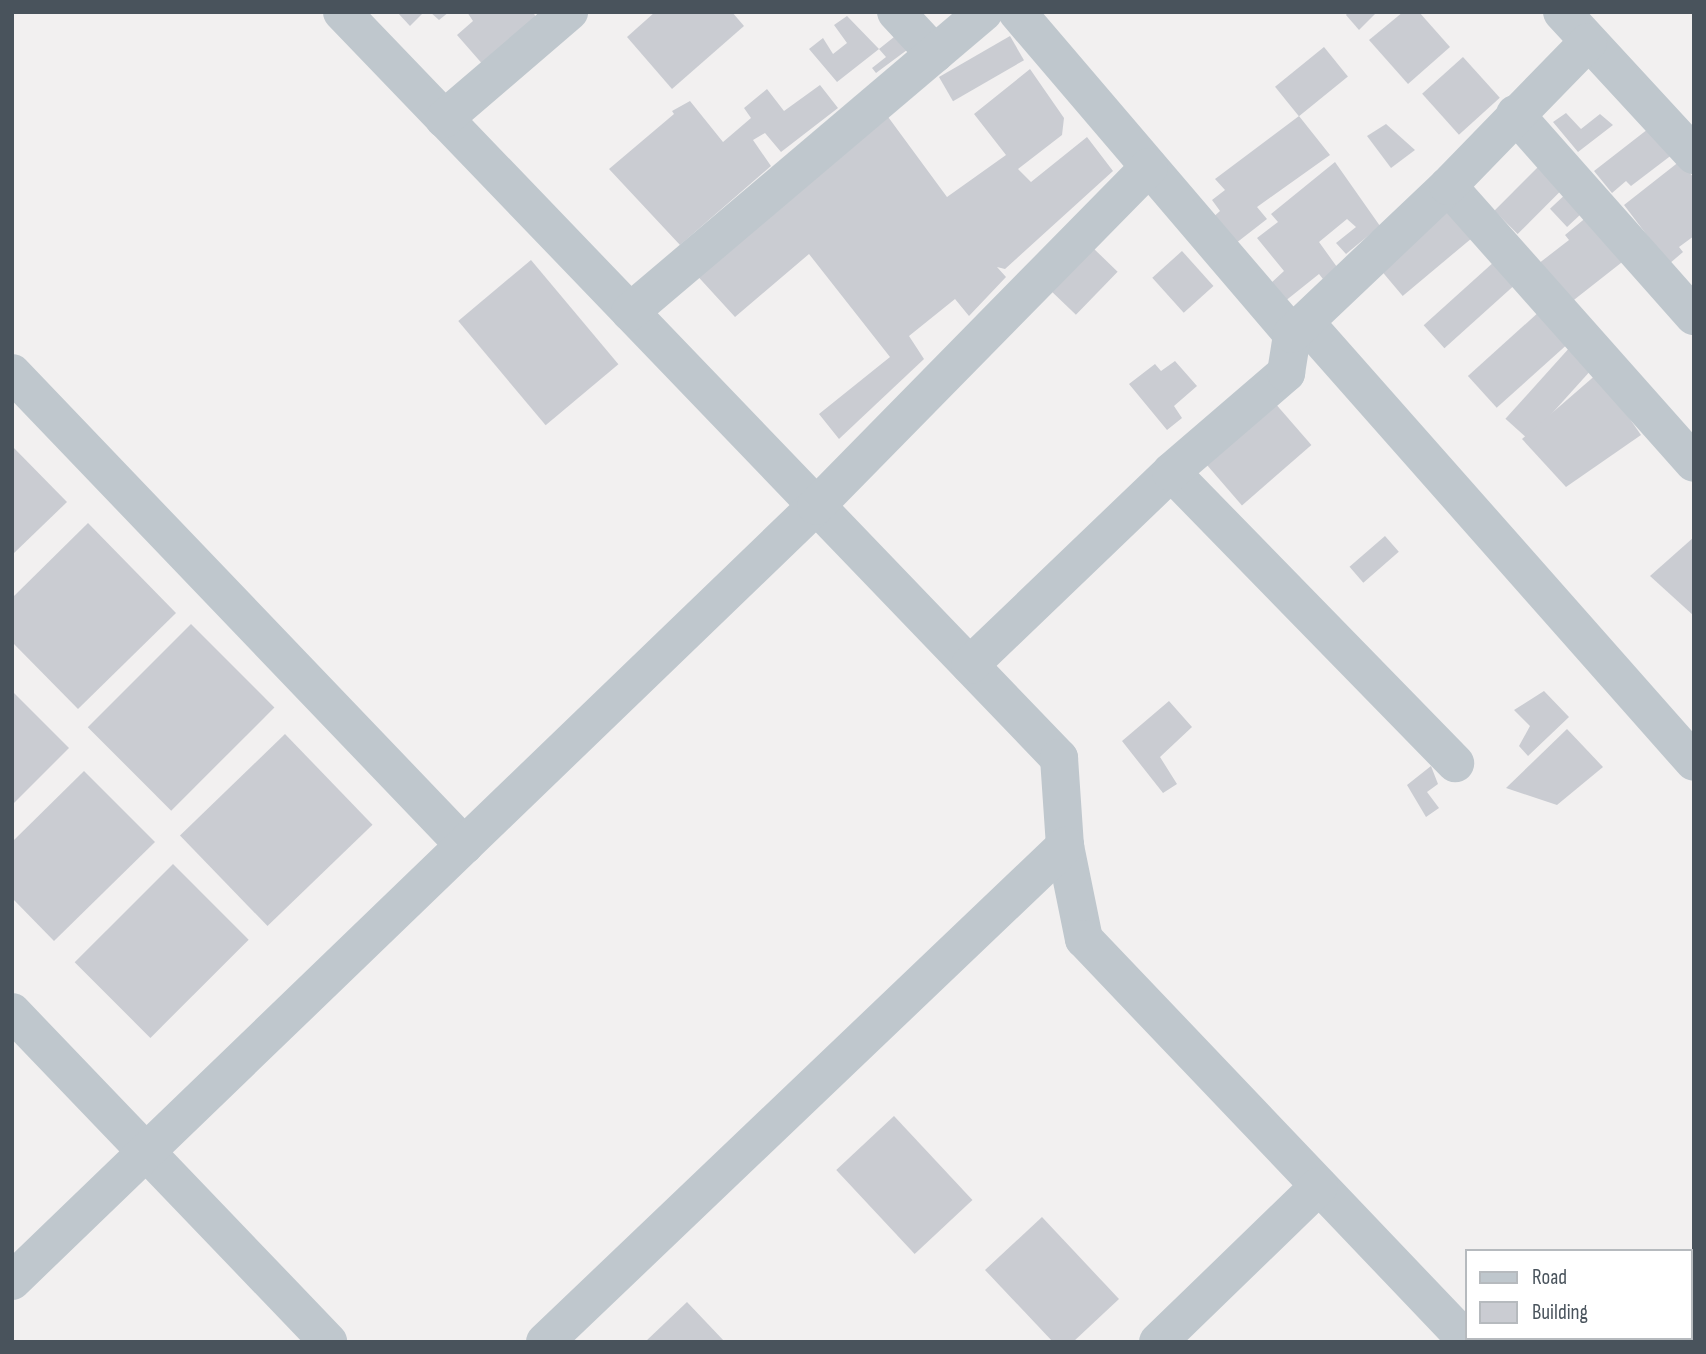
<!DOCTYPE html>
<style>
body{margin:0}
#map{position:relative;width:1706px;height:1354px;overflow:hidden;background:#f2f0f0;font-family:"Sofia Sans Condensed",sans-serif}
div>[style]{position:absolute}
.building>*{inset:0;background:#caccd2;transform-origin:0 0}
.minor>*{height:38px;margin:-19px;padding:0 19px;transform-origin:19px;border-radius:19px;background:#bfc7cd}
span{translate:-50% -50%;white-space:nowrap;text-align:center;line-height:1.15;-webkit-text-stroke:5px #fff;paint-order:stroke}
.frame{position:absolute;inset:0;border:14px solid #49535c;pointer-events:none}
.legend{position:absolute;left:1465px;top:1249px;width:228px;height:91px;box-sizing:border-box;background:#fff;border:2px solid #b6babe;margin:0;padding:9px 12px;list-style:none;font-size:21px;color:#49535c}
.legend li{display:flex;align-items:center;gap:14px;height:35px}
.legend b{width:35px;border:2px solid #b6babe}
</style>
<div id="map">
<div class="building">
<div style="clip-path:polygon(397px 12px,424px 12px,410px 26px)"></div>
<div style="clip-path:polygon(430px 12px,449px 12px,439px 20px)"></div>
<div style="clip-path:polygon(467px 12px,533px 12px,537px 19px,485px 67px,457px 35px,473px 21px)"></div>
<div style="clip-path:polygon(655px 12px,732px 12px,744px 26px,672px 89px,627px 37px)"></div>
<div style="clip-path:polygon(1348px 12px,1377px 12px,1359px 30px,1346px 15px)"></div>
<div style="clip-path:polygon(1403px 12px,1419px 12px,1450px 47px,1408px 84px,1369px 40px)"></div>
<div style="clip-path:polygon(847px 16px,879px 49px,837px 82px,809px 49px,823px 38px,833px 54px,847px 43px,834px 25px)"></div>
<div style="left:1010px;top:36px;width:28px;height:82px;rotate:60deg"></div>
<div style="clip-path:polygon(894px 37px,907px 50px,876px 73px,872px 68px,886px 57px,879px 49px)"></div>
<div style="left:1324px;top:47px;width:38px;height:63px;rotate:51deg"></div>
<div style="left:1463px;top:57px;width:55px;height:55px;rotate:48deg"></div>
<div style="clip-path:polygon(1030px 69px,1064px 118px,1062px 135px,1018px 169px,1031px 182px,1087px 137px,1113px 171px,1005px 269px,997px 267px,1006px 277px,969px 316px,955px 299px,909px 336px,924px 359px,839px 439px,819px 414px,890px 357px,809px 254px,735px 317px,692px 270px,883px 110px,947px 197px,1006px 155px,974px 114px)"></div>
<div style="clip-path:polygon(820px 85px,838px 108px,781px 152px,765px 133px,753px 140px,771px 166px,680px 245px,609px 169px,674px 114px,672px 111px,690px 101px,723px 142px,751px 118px,744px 108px,767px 89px,784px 111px)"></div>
<div style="clip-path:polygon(1566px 113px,1581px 129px,1600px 114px,1613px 125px,1578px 152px,1553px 122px)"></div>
<div style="clip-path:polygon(1299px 116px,1330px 155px,1257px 207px,1267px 219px,1231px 247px,1210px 220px,1220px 211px,1212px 200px,1225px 190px,1215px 179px)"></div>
<div style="clip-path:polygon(1386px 124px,1415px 150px,1391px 168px,1367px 136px)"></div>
<div style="clip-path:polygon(1648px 129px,1673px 154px,1631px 186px,1626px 181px,1612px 193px,1594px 171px)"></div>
<div style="clip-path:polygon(1680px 161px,1694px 178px,1694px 236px,1679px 247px,1683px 252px,1669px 264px,1624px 205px)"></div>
<div style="clip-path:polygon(1335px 162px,1380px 226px,1346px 254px,1336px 243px,1356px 227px,1347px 219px,1319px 242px,1337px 267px,1323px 279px,1319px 274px,1284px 302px,1270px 284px,1284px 271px,1257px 238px,1278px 222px,1271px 214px)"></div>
<div style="left:1541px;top:164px;width:33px;height:66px;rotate:45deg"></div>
<div style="left:1569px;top:191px;width:25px;height:26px;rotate:47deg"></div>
<div style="left:1449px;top:205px;width:40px;height:94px;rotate:50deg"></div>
<div style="clip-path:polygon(1588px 216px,1626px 259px,1570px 303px,1538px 264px,1569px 240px,1565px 235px)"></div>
<div style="left:1091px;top:246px;width:37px;height:60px;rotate:44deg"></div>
<div style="left:1182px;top:251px;width:47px;height:40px;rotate:48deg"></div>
<div style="left:531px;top:260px;width:136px;height:95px;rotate:50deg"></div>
<div style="left:1495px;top:261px;width:31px;height:96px;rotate:48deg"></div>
<div style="left:1540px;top:311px;width:43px;height:97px;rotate:48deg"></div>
<div style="left:1571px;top:346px;width:31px;height:98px;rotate:42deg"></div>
<div style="clip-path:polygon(1175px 361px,1197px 386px,1174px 406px,1182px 418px,1167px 430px,1129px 384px,1155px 364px,1161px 371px)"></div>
<div style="clip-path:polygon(1598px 373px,1641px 435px,1566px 487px,1522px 439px)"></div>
<div style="left:1274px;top:402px;width:57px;height:92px;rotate:49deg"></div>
<div style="clip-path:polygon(12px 446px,67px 502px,12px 555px)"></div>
<div style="clip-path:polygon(88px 523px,176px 613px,78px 709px,12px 642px,12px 598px)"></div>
<div style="left:1385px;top:536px;width:21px;height:47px;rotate:49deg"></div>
<div style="clip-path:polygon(1694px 537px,1694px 616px,1650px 576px)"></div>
<div style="left:191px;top:624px;width:118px;height:146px;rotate:45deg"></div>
<div style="clip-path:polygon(12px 691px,69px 748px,12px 805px)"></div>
<div style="clip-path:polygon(1544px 691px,1569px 717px,1528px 756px,1519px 746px,1530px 726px,1514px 710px)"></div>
<div style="clip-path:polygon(1169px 701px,1192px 727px,1160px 757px,1177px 784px,1163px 793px,1122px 741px)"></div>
<div style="clip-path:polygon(1567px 729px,1603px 767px,1557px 805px,1506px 788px)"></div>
<div style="left:285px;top:734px;width:126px;height:146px;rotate:46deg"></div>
<div style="clip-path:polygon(1431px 766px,1438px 784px,1427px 792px,1439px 808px,1426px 817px,1407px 785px)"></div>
<div style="clip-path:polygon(84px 771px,155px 842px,54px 941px,12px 898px,12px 842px)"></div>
<div style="left:173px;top:864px;width:107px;height:139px;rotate:45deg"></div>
<div style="left:894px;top:1116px;width:115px;height:79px;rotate:47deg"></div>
<div style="clip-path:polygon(1042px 1217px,1119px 1299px,1073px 1342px,1053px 1342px,985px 1270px)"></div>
<div style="clip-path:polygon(687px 1302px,725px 1342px,645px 1342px)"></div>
</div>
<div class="minor">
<div style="left:342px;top:12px;width:1035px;rotate:46.14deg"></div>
<div style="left:1059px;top:758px;width:88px;rotate:86.1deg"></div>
<div style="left:1065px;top:846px;width:95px;rotate:78.5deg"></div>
<div style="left:1084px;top:939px;width:557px;rotate:46.38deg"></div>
<div style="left:896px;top:12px;width:57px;rotate:47.1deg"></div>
<div style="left:1017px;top:12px;width:423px;rotate:49.5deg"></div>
<div style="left:1562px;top:12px;width:195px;rotate:47.3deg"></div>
<div style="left:1515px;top:114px;width:270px;rotate:48.5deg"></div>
<div style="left:444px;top:119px;width:165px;rotate:-40.6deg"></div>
<div style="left:1448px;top:186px;width:370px;rotate:48.4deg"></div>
<div style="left:630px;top:312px;width:464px;rotate:-40.3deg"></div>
<div style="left:1305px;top:322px;width:587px;rotate:48.52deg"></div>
<div style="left:12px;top:373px;width:654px;rotate:46.24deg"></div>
<div style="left:1171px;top:472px;width:407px;rotate:45.7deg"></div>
<div style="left:970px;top:665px;width:279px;rotate:-43.8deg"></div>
<div style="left:1171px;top:472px;width:152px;rotate:-40.7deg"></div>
<div style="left:1286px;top:373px;width:39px;rotate:-81deg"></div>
<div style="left:1292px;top:334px;width:215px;rotate:-43.5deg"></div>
<div style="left:1448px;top:186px;width:201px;rotate:-45.8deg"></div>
<div style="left:12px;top:1012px;width:457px;rotate:46.2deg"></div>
<div style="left:12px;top:1281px;width:1117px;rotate:-43.95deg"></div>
<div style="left:816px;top:506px;width:475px;rotate:-45.5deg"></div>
<div style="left:545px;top:1342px;width:719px;rotate:-43.65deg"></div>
<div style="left:1158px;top:1342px;width:224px;rotate:-44.1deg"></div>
</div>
<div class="frame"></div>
<ul class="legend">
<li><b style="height:9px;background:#bfc7cd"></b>Road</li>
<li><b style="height:19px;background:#caccd2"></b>Building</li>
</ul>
</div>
